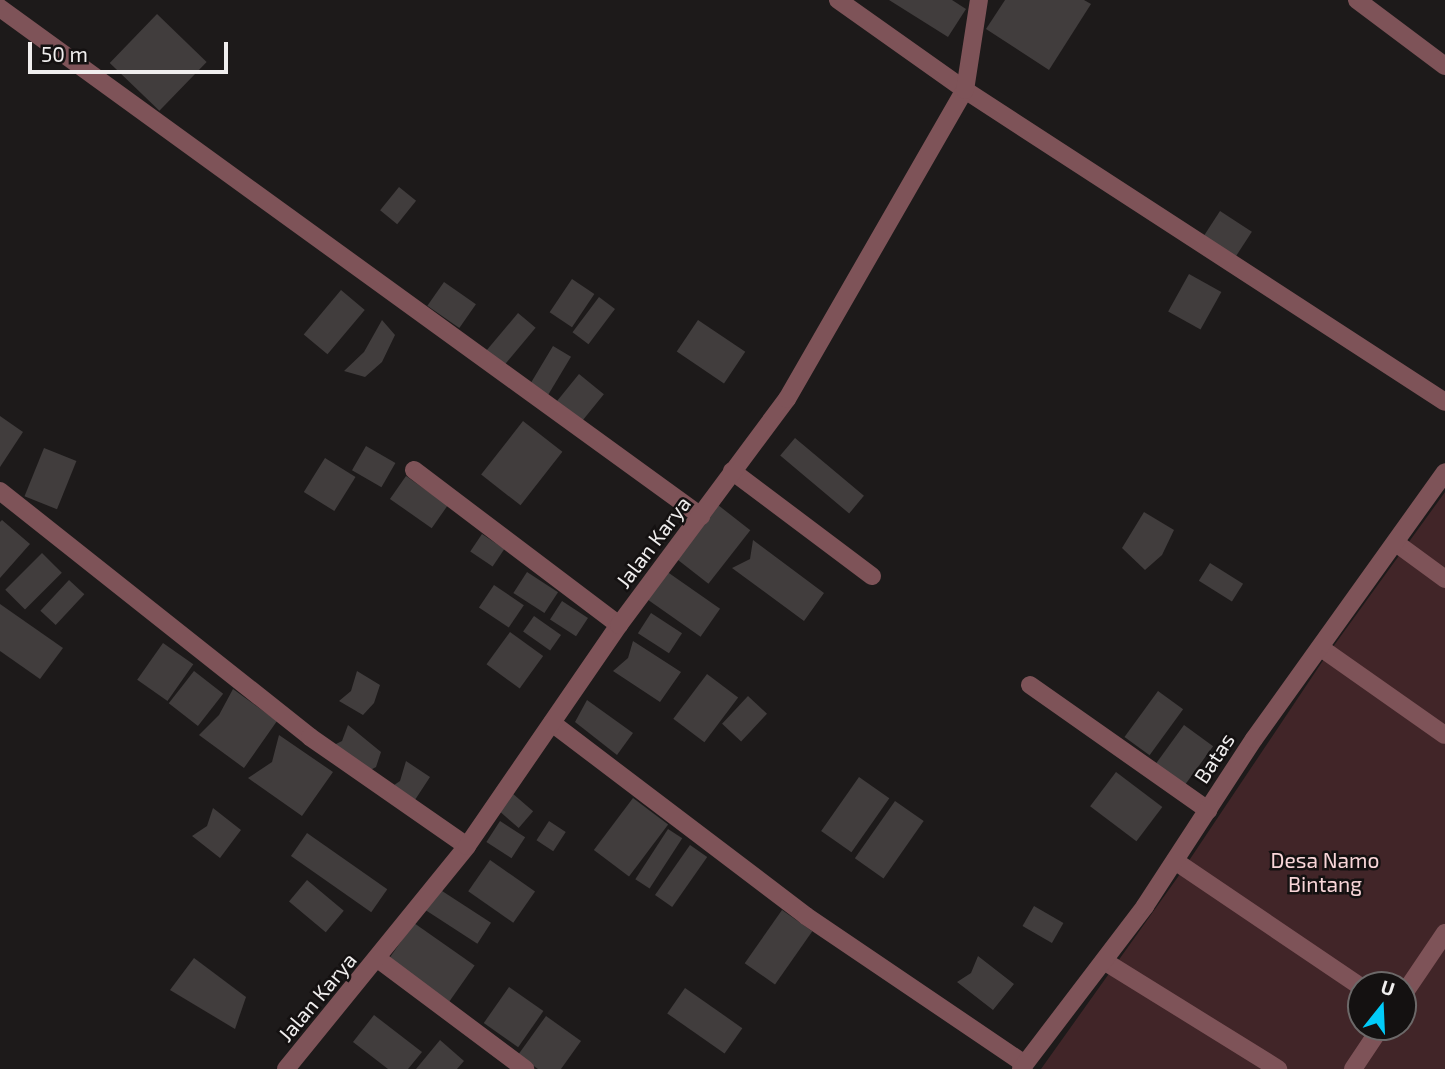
<!DOCTYPE html>
<style>
body{margin:0}
#map{position:relative;width:1445px;height:1069px;overflow:hidden;background:#1d1a1a;font-family:"Exo 2",sans-serif}
div>[style]{position:absolute}
.green>*{inset:0;background:#412528}
.building>*{inset:0;background:#413d3d;transform-origin:0 0}
.minor>*{height:18px;margin:-9px;padding:0 9px;transform-origin:9px;border-radius:9px;background:#7e5358}
span{translate:-50% -50%;white-space:nowrap;text-align:center;line-height:1.15;-webkit-text-stroke:5px #141111;paint-order:stroke}
.street-label{font-size:21px;color:#f0eeee}
.park-label{font-size:21px;color:#f8d5d8}
.north{position:absolute;left:1347px;top:971px;width:70px;height:70px;box-sizing:border-box;background:#141111;border:2px solid #6c6969;border-radius:50%;rotate:18deg;font-size:19px;font-weight:700;line-height:28px;text-align:center;color:#f0eeee}
.north::after{content:'';display:block;margin:auto;width:24px;height:32px;background:#02cbf9;clip-path:polygon(50% 0,100% 100%,50% 72%,0 100%)}
.scale{position:absolute;left:28px;top:42px;width:200px;height:32px;box-sizing:border-box;border:4px solid #f0eeee;border-top:0;padding-left:9px;font-size:21px;line-height:24px;white-space:nowrap;color:#f0eeee;-webkit-text-stroke:5px #141111;paint-order:stroke}
</style>
<div id="map">
<div class="green">
<div style="clip-path:polygon(evenodd,1445px 492px,1445px 1069px,1041px 1069px,1180px 874px,1322px 662px,1445px 492px,1361px 985px,1403px 985px,1403px 1027px,1361px 1027px,1361px 985px)"></div>
</div>
<div class="building">
<div style="clip-path:polygon(889px 0,952px 0,966px 9px,948px 37px)"></div>
<div style="clip-path:polygon(1005px 0,1084px 0,1091px 4px,1049px 70px,986px 29px)"></div>
<div style="left:157px;top:14px;width:69px;height:68px;rotate:44deg"></div>
<div style="left:399px;top:187px;width:22px;height:30px;rotate:39deg"></div>
<div style="left:1220px;top:211px;width:38px;height:33px;rotate:33deg"></div>
<div style="left:1189px;top:274px;width:37px;height:43px;rotate:29deg"></div>
<div style="left:572px;top:279px;width:27px;height:40px;rotate:34deg"></div>
<div style="left:444px;top:282px;width:39px;height:29px;rotate:35deg"></div>
<div style="left:341px;top:290px;width:31px;height:58px;rotate:40deg"></div>
<div style="left:599px;top:297px;width:20px;height:44px;rotate:37deg"></div>
<div style="left:518px;top:313px;width:23px;height:53px;rotate:40deg"></div>
<div style="clip-path:polygon(382px 320px,395px 335px,382px 362px,365px 377px,344px 371px,364px 352px)"></div>
<div style="left:698px;top:320px;width:57px;height:38px;rotate:34deg"></div>
<div style="left:553px;top:346px;width:21px;height:48px;rotate:31deg"></div>
<div style="left:579px;top:374px;width:32px;height:40px;rotate:39deg"></div>
<div style="clip-path:polygon(0 416px,23px 432px,0 467px)"></div>
<div style="left:523px;top:421px;width:50px;height:68px;rotate:38deg"></div>
<div style="left:795px;top:438px;width:90px;height:23px;rotate:40deg"></div>
<div style="left:366px;top:446px;width:34px;height:28px;rotate:30deg"></div>
<div style="left:44px;top:448px;width:35px;height:52px;rotate:22deg"></div>
<div style="left:325px;top:458px;width:36px;height:40px;rotate:32deg"></div>
<div style="left:406px;top:476px;width:51px;height:28px;rotate:35deg"></div>
<div style="left:718px;top:505px;width:41px;height:68px;rotate:38deg"></div>
<div style="clip-path:polygon(1144px 512px,1174px 530px,1162px 555px,1145px 570px,1122px 548px)"></div>
<div style="clip-path:polygon(2px 520px,30px 544px,0 578px,0 522px)"></div>
<div style="left:482px;top:534px;width:27px;height:21px;rotate:34deg"></div>
<div style="clip-path:polygon(753px 540px,824px 593px,804px 621px,732px 568px,750px 559px)"></div>
<div style="left:42px;top:553px;width:28px;height:52px;rotate:45deg"></div>
<div style="left:1210px;top:563px;width:39px;height:21px;rotate:32deg"></div>
<div style="left:666px;top:571px;width:66px;height:34px;rotate:35deg"></div>
<div style="left:527px;top:572px;width:37px;height:25px;rotate:33deg"></div>
<div style="left:69px;top:580px;width:21px;height:42px;rotate:43deg"></div>
<div style="left:494px;top:585px;width:36px;height:27px;rotate:34deg"></div>
<div style="left:562px;top:601px;width:31px;height:22px;rotate:33deg"></div>
<div style="clip-path:polygon(0 604px,63px 648px,40px 679px,0 651px)"></div>
<div style="left:651px;top:613px;width:37px;height:24px;rotate:33deg"></div>
<div style="left:534px;top:616px;width:33px;height:19px;rotate:35deg"></div>
<div style="left:510px;top:632px;width:41px;height:40px;rotate:36deg"></div>
<div style="clip-path:polygon(633px 641px,681px 672px,660px 702px,613px 671px,628px 658px)"></div>
<div style="left:163px;top:643px;width:37px;height:45px;rotate:35deg"></div>
<div style="left:194px;top:671px;width:37px;height:41px;rotate:38deg"></div>
<div style="clip-path:polygon(357px 671px,380px 685px,374px 703px,363px 715px,339px 701px,351px 691px)"></div>
<div style="left:707px;top:674px;width:39px;height:56px;rotate:37deg"></div>
<div style="clip-path:polygon(233px 689px,277px 721px,244px 768px,199px 735px,219px 715px)"></div>
<div style="left:1158px;top:691px;width:31px;height:57px;rotate:36deg"></div>
<div style="left:748px;top:696px;width:26px;height:38px;rotate:43deg"></div>
<div style="clip-path:polygon(587px 700px,633px 733px,617px 755px,575px 722px)"></div>
<div style="clip-path:polygon(348px 725px,381px 752px,376px 767px,363px 774px,330px 747px,342px 741px)"></div>
<div style="left:1184px;top:725px;width:36px;height:50px;rotate:36deg"></div>
<div style="clip-path:polygon(279px 735px,333px 772px,302px 816px,248px 778px,272px 762px)"></div>
<div style="clip-path:polygon(406px 761px,430px 777px,411px 806px,387px 790px,400px 781px)"></div>
<div style="left:1116px;top:772px;width:58px;height:43px;rotate:37deg"></div>
<div style="left:859px;top:777px;width:37px;height:66px;rotate:35deg"></div>
<div style="left:512px;top:793px;width:28px;height:22px;rotate:41deg"></div>
<div style="left:633px;top:798px;width:44px;height:65px;rotate:37deg"></div>
<div style="left:895px;top:801px;width:35px;height:70px;rotate:35deg"></div>
<div style="clip-path:polygon(213px 808px,241px 830px,220px 858px,192px 836px,207px 826px)"></div>
<div style="left:500px;top:821px;width:30px;height:25px;rotate:33deg"></div>
<div style="left:549px;top:821px;width:20px;height:23px;rotate:33deg"></div>
<div style="left:668px;top:829px;width:17px;height:60px;rotate:33deg"></div>
<div style="left:307px;top:833px;width:98px;height:28px;rotate:35deg"></div>
<div style="left:690px;top:845px;width:21px;height:61px;rotate:35deg"></div>
<div style="left:490px;top:860px;width:55px;height:38px;rotate:35deg"></div>
<div style="left:307px;top:880px;width:48px;height:28px;rotate:40deg"></div>
<div style="left:439px;top:889px;width:62px;height:25px;rotate:33deg"></div>
<div style="left:1034px;top:906px;width:34px;height:23px;rotate:30deg"></div>
<div style="left:782px;top:910px;width:37px;height:65px;rotate:35deg"></div>
<div style="left:414px;top:923px;width:74px;height:44px;rotate:35deg"></div>
<div style="clip-path:polygon(978px 956px,1014px 984px,993px 1010px,957px 982px,971px 973px)"></div>
<div style="clip-path:polygon(194px 958px,246px 997px,235px 1029px,170px 990px)"></div>
<div style="left:509px;top:987px;width:42px;height:44px;rotate:35deg"></div>
<div style="left:685px;top:988px;width:70px;height:31px;rotate:35deg"></div>
<div style="clip-path:polygon(374px 1015px,422px 1052px,408px 1069px,388px 1069px,353px 1042px)"></div>
<div style="clip-path:polygon(546px 1016px,581px 1041px,561px 1069px,538px 1069px,518px 1055px)"></div>
<div style="clip-path:polygon(440px 1040px,464px 1061px,457px 1069px,416px 1069px)"></div>
</div>
<div class="minor">
<div style="left:838px;top:0;width:156px;rotate:35.3deg"></div>
<div style="left:965px;top:90px;width:572px;rotate:33.02deg"></div>
<div style="left:1357px;top:0;width:110px;rotate:36.9deg"></div>
<div style="left:0;top:8px;width:866px;rotate:35.93deg"></div>
<div style="left:414px;top:470px;width:257px;rotate:37.1deg"></div>
<div style="left:732px;top:471px;width:175px;rotate:36.9deg"></div>
<div style="left:0;top:491px;width:396px;rotate:38.4deg"></div>
<div style="left:310px;top:737px;width:191px;rotate:34.8deg"></div>
<div style="left:1396px;top:543px;width:61px;rotate:36.3deg"></div>
<div style="left:1321px;top:648px;width:151px;rotate:35.1deg"></div>
<div style="left:1030px;top:685px;width:218px;rotate:35.1deg"></div>
<div style="left:552px;top:723px;width:319px;rotate:37.2deg"></div>
<div style="left:806px;top:916px;width:264px;rotate:34.1deg"></div>
<div style="left:1175px;top:861px;width:225px;rotate:34.1deg"></div>
<div style="left:378px;top:959px;width:184px;rotate:36.8deg"></div>
<div style="left:1104px;top:961px;width:205px;rotate:31.8deg"></div>
<div style="left:1403px;top:995px;width:75px;rotate:-55.9deg"></div>
<div style="left:286px;top:1069px;width:287px;rotate:-50.9deg"></div>
<div style="left:467px;top:846px;width:268px;rotate:-55.5deg"></div>
<div style="left:619px;top:625px;width:282px;rotate:-53.4deg"></div>
<div style="left:787px;top:399px;width:357px;rotate:-60.1deg"></div>
<div style="left:965px;top:90px;width:91px;rotate:-81.2deg"></div>
<div style="left:1021px;top:1069px;width:205px;rotate:-52.7deg"></div>
<div style="left:1145px;top:906px;width:199px;rotate:-56.9deg"></div>
<div style="left:1254px;top:739px;width:328px;rotate:-54.4deg"></div>
<div style="left:1353px;top:1069px;width:50px;rotate:-56.3deg"></div>
</div>
<div class="street-label">
<span style="left:653px;top:542px;rotate:-53deg">Jalan Karya</span>
<span style="left:1214px;top:758px;rotate:-57deg">Batas</span>
<span style="left:317px;top:997px;rotate:-50deg">Jalan Karya</span>
</div>
<div class="park-label">
<span style="left:1325px;top:872px">Desa Namo<br>Bintang</span>
</div>
<div class="north">U</div>
<div class="scale">50 m</div>
</div>
